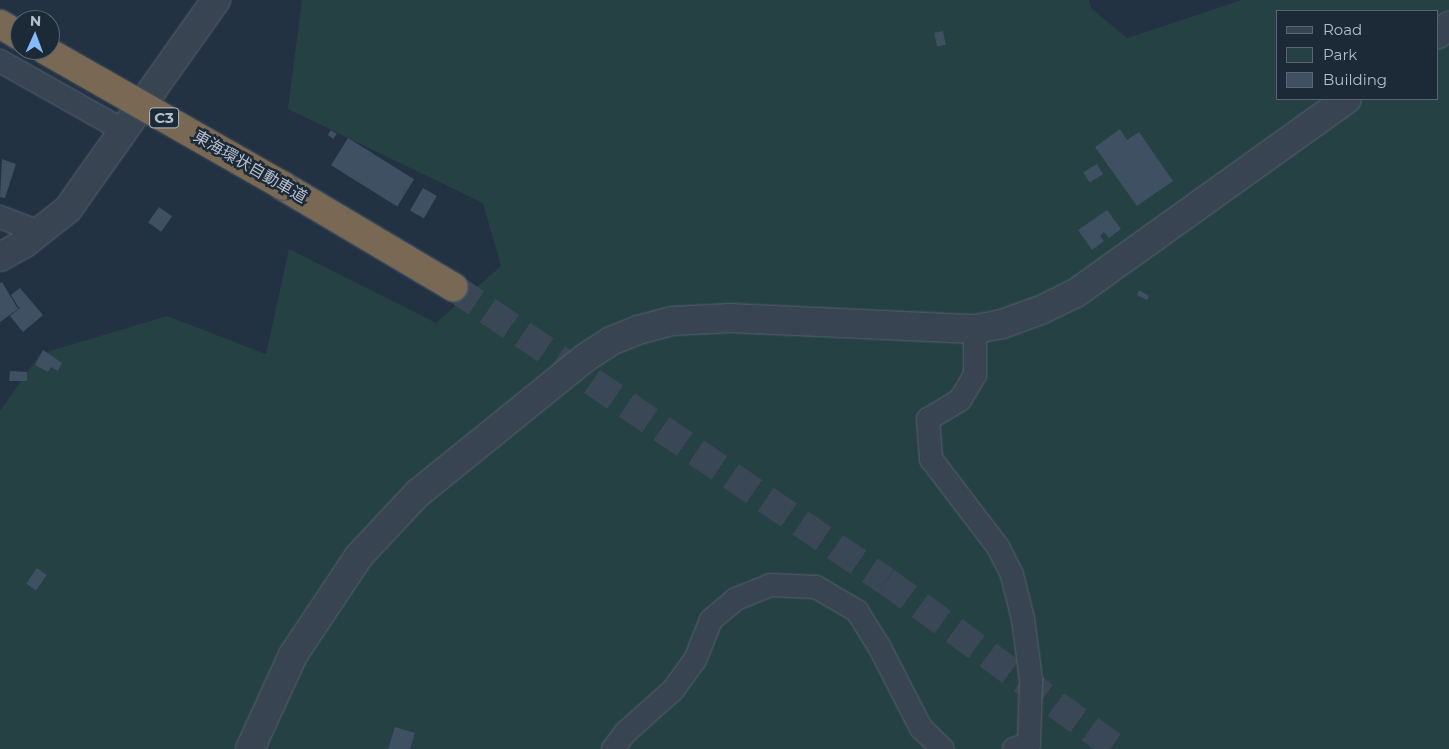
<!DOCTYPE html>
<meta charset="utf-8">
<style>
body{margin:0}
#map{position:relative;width:1449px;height:749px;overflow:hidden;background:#233242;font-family:Montserrat,"Noto Sans JP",sans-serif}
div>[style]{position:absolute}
.green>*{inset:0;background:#254143}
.building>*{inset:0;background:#3f5062;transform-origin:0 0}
.motorway-tunnel>*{height:28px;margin-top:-14px;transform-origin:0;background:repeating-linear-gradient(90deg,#394757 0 28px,transparent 0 42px)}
.roads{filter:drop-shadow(0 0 1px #55616f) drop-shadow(0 0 1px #55616f)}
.minor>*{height:22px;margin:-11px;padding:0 11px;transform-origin:11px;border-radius:11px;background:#384452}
.tertiary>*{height:28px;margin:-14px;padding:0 14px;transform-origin:14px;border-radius:14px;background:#384452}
.motorway>*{height:28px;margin:-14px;padding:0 14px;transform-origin:14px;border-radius:14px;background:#796954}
.bridges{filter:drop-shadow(0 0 1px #424e5c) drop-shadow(0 0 1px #424e5c)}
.motorway-bridge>*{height:28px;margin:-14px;padding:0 14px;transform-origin:14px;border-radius:14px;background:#796954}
span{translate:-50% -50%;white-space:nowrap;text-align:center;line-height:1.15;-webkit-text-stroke:5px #1c2937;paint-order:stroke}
.shield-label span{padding:1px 4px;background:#1c2937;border:1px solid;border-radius:4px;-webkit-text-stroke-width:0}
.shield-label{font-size:15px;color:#b4becc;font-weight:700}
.street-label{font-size:16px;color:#b4becc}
.legend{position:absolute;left:1276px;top:10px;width:162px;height:90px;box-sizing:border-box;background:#1c2937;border:1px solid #596573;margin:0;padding:6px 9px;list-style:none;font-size:15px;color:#b4becc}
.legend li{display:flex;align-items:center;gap:10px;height:25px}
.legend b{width:25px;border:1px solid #596573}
.north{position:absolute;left:10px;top:10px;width:50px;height:50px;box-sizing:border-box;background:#1c2937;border:1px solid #596573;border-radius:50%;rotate:2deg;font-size:14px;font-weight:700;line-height:20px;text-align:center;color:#b4becc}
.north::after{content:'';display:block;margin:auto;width:18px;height:22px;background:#86baff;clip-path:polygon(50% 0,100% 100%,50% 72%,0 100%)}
</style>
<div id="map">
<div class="green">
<div style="clip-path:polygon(evenodd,302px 0,1089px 0,1091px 8px,1127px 38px,1242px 0,1449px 0,1449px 749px,0 749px,0 411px,40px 354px,167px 316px,266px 354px,289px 249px,436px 323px,501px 266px,483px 203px,288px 109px,302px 0,1278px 11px,1438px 11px,1438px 99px,1278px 99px,1278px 11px)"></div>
</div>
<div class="building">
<div style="left:943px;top:31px;width:14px;height:9px;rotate:78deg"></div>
<div style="clip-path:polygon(1120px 129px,1127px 140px,1139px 132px,1173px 181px,1137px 206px,1095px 147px)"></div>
<div style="left:331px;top:130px;width:7px;height:6px;rotate:34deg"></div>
<div style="left:348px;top:138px;width:78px;height:32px;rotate:32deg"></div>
<div style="clip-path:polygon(2px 159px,16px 164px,5px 198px,0 197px)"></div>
<div style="left:1097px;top:164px;width:12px;height:16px;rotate:59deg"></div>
<div style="left:423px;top:188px;width:16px;height:26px;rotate:30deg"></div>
<div style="left:159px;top:207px;width:16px;height:19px;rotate:35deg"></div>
<div style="clip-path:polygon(1107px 210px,1121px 229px,1109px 238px,1104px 232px,1100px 236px,1104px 241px,1092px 250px,1078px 230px)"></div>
<div style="clip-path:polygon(2px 282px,18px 309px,0 322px,0 283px)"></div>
<div style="clip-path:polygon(20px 288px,43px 315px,23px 332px,10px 316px,22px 306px,19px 308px,11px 295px)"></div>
<div style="clip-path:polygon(1139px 290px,1149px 296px,1147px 300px,1137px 295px)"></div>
<div style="clip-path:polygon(43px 350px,62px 363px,58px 371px,51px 367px,48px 372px,35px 365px)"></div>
<div style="clip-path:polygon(10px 371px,27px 372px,27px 381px,9px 381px)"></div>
<div style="left:37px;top:568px;width:12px;height:19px;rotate:35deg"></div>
<div style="clip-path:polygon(395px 727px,415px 733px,410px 749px,388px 749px)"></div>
</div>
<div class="motorway-tunnel">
<div style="left:453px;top:287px;width:523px;rotate:34.18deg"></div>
<div style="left:886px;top:581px;width:286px;rotate:36deg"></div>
</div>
<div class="roads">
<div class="minor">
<div style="left:0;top:61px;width:142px;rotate:29.4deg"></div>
<div style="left:0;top:217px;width:42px;rotate:21deg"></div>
<div style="left:975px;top:329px;width:46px;rotate:90deg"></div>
<div style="left:975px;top:375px;width:29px;rotate:121deg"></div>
<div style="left:960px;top:400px;width:37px;rotate:149deg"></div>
<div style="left:928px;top:419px;width:40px;rotate:85.7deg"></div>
<div style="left:931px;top:459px;width:111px;rotate:52.7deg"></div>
<div style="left:998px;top:547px;width:31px;rotate:63deg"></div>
<div style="left:1012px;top:575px;width:45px;rotate:76deg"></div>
<div style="left:1023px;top:619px;width:62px;rotate:82.5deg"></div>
<div style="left:1031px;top:680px;width:64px;rotate:91.8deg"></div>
<div style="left:1029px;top:744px;width:16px;rotate:162deg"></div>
<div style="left:613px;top:749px;width:21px;rotate:-53deg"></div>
<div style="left:626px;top:732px;width:63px;rotate:-41.8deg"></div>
<div style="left:673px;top:690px;width:37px;rotate:-54deg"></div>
<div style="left:695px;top:660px;width:43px;rotate:-68.2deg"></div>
<div style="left:711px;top:620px;width:33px;rotate:-40deg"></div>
<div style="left:736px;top:599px;width:37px;rotate:-22deg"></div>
<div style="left:770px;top:585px;width:46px;rotate:2.5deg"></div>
<div style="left:816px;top:587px;width:48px;rotate:30.3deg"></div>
<div style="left:857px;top:611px;width:44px;rotate:58.1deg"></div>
<div style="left:880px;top:648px;width:90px;rotate:62.9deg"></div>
<div style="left:921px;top:728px;width:30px;rotate:44deg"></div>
</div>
<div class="tertiary">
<div style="left:1438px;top:34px;width:14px;rotate:-36deg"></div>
<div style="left:0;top:257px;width:29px;rotate:-29deg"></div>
<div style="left:25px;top:243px;width:55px;rotate:-38.3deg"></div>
<div style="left:68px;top:209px;width:256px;rotate:-54.7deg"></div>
<div style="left:250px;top:749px;width:103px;rotate:-65.4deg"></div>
<div style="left:293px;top:655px;width:119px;rotate:-56.3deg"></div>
<div style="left:359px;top:556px;width:85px;rotate:-46.9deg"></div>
<div style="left:417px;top:494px;width:216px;rotate:-39deg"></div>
<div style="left:585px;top:358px;width:31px;rotate:-33deg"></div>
<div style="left:611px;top:341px;width:29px;rotate:-22deg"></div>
<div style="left:638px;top:330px;width:35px;rotate:-15deg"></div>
<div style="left:672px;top:321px;width:58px;rotate:-3deg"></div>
<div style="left:730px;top:318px;width:245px;rotate:2.6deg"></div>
<div style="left:975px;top:329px;width:27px;rotate:-10deg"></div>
<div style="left:1002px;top:324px;width:41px;rotate:-19.7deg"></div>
<div style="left:1041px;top:310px;width:39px;rotate:-26deg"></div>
<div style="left:1076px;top:293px;width:333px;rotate:-35.6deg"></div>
</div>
<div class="motorway">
<div style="left:0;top:24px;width:23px;rotate:31deg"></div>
<div style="left:283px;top:186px;width:198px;rotate:30.7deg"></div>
</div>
</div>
<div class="bridges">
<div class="motorway-bridge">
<div style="left:45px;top:50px;width:274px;rotate:29.7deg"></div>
</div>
</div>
<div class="shield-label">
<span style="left:164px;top:118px">C3</span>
</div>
<div class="street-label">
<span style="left:250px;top:167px;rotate:30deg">東海環状自動車道</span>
</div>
<ul class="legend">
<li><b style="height:6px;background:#384452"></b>Road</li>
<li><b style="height:14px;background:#254143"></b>Park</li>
<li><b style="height:14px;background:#3f5062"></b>Building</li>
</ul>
<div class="north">N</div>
</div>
